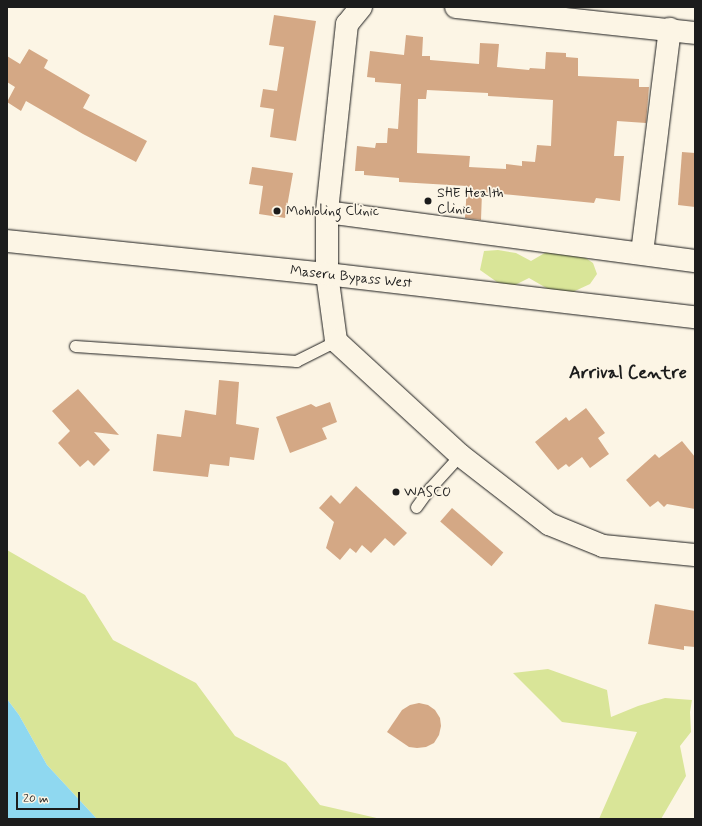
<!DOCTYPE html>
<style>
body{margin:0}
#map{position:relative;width:702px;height:826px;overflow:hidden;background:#fcf5e5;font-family:Mynerve,sans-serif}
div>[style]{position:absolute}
.green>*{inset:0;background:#d9e598}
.water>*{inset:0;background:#8fd8f0}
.building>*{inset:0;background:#d4a885;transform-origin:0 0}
.roads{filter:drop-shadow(0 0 1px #1c1c1c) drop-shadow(0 0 1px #1c1c1c)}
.service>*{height:11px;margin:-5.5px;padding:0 5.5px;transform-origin:5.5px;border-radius:5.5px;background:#fcf5e5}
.minor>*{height:22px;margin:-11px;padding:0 11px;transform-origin:11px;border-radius:11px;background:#fcf5e5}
.primary>*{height:22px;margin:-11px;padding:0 11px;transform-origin:11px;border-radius:11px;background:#fcf5e5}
.dots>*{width:11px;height:11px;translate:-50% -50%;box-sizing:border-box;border:2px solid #fcf5e5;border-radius:50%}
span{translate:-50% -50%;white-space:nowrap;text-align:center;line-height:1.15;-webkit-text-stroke:3.5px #fcf5e5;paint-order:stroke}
.poi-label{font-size:14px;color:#1c1c1c}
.left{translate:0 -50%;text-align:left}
.street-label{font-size:14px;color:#1c1c1c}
.district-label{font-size:18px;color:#1c1c1c;font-weight:700}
.frame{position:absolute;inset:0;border:8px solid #1c1c1c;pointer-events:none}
.scale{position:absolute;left:16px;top:792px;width:64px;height:18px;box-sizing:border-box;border:2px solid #1c1c1c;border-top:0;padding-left:5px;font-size:12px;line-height:14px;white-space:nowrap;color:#1c1c1c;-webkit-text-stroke:3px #fcf5e5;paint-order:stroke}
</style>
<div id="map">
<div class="green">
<div style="clip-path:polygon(555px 247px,571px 248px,593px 263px,597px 274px,590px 284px,562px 297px,529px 278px,513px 286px,497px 282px,480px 270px,484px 251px,498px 250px,516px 253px,531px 261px)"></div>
<div style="clip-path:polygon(7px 550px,85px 595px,113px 640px,196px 683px,235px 736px,286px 763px,320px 805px,381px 819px,97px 819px,47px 765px,19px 715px,7px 699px)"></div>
<div style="clip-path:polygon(548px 669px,607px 690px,611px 717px,638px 706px,665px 698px,692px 700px,690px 712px,691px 732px,680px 746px,686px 776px,661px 819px,599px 819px,637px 732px,562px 722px,513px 673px)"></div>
</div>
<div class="water">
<div style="clip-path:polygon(7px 699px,19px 715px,47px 765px,97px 819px,7px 819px)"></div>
</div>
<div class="building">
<div style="clip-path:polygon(274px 15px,316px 21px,296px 141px,270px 137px,274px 109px,260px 107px,263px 89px,277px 91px,284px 47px,269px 45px)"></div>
<div style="clip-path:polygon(evenodd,406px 35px,423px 37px,422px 56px,430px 56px,430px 60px,479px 64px,480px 43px,499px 44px,497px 67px,529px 70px,530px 68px,545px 69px,546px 52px,566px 53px,566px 57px,578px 58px,578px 76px,639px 79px,639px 87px,649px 87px,646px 123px,617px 121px,614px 156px,624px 156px,620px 201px,596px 198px,594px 203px,482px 192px,481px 220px,465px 218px,467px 186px,399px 182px,399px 178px,364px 175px,364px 171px,355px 171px,357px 146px,375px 148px,376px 143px,387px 143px,388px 128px,398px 129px,401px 84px,375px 82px,375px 78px,367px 77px,370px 51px,404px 55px,406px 35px,427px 90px,488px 93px,488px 96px,553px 100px,551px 146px,537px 145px,535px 162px,522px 161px,522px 166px,506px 164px,506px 169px,469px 167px,470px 156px,417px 153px,418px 99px,426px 99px,427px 90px)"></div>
<div style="clip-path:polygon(29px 49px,48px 60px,44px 68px,90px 95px,83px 108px,147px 141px,136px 162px,83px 134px,26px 101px,21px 111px,7px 102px,15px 87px,7px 82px,7px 56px,20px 64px)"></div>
<div style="clip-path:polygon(682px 152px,695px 153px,695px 207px,678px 205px)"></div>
<div style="clip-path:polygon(252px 167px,293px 173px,285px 218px,259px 214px,263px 186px,249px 184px)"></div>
<div style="clip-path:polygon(219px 380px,239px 382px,236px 424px,259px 428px,254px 460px,230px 457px,229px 466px,210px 464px,208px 477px,153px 471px,157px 434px,181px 437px,185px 410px,216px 415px)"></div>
<div style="clip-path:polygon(78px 389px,119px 435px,94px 432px,110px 450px,94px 466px,88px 460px,80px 467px,58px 443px,70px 431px,52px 411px)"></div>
<div style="clip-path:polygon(330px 402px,337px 422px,322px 428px,327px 439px,290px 453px,276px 417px,311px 404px,316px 407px)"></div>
<div style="clip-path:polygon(586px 408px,605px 433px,598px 438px,609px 454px,590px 468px,582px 457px,569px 467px,566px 464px,558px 470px,535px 442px,566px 417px,569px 421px)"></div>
<div style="clip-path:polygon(682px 441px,695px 457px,695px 509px,667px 504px,664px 507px,658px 501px,650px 507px,626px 480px,655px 454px,659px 458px)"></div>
<div style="clip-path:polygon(356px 486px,407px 533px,394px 546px,385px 538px,371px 553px,362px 545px,356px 553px,350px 548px,340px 560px,326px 548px,334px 522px,319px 508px,331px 495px,340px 504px)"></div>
<div style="left:452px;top:508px;width:68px;height:18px;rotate:41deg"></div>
<div style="clip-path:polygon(655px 604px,695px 611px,695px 647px,684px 646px,684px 650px,648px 644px)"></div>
<div style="clip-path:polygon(419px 703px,428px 705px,435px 710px,440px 718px,441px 726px,439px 735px,434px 743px,426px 747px,417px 748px,409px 747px,387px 732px,402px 710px,410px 705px)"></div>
</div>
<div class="roads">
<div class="service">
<div style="left:75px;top:346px;width:222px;rotate:3.9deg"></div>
<div style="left:296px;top:361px;width:45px;rotate:-26.6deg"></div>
<div style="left:416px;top:507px;width:24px;rotate:-54deg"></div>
<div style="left:430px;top:488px;width:45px;rotate:-47.7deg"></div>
</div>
<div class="minor">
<div style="left:361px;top:7px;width:22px;rotate:129deg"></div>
<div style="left:347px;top:24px;width:189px;rotate:96.1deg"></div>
<div style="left:327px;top:212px;width:62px;rotate:90deg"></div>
<div style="left:327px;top:274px;width:68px;rotate:82.3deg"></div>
<div style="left:336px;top:341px;width:168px;rotate:42.6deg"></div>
<div style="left:460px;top:455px;width:113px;rotate:37.8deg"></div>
<div style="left:549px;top:524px;width:58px;rotate:22.2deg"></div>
<div style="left:603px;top:546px;width:92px;rotate:5.6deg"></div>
<div style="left:456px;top:7px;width:240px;rotate:6.2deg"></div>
<div style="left:327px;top:212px;width:371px;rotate:7.6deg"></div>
<div style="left:642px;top:253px;width:226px;rotate:-82.9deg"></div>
</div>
<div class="primary">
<div style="left:7px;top:241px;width:322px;rotate:5.9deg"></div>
<div style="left:327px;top:274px;width:371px;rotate:6.7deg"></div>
</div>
</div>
<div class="dots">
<div style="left:428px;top:201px;background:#1c1c1c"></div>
<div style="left:277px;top:211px;background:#1c1c1c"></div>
<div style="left:396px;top:492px;background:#1c1c1c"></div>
</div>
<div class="poi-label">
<span class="left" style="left:437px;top:201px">SHE Health<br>Clinic</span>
<span class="left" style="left:286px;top:211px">Mohloling Clinic</span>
<span class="left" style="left:404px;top:492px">WASCO</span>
</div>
<div class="street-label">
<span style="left:351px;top:277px;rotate:6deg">Maseru Bypass West</span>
</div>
<div class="district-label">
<span style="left:628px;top:373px">Arrival Centre</span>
</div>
<div class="frame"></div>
<div class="scale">20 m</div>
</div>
